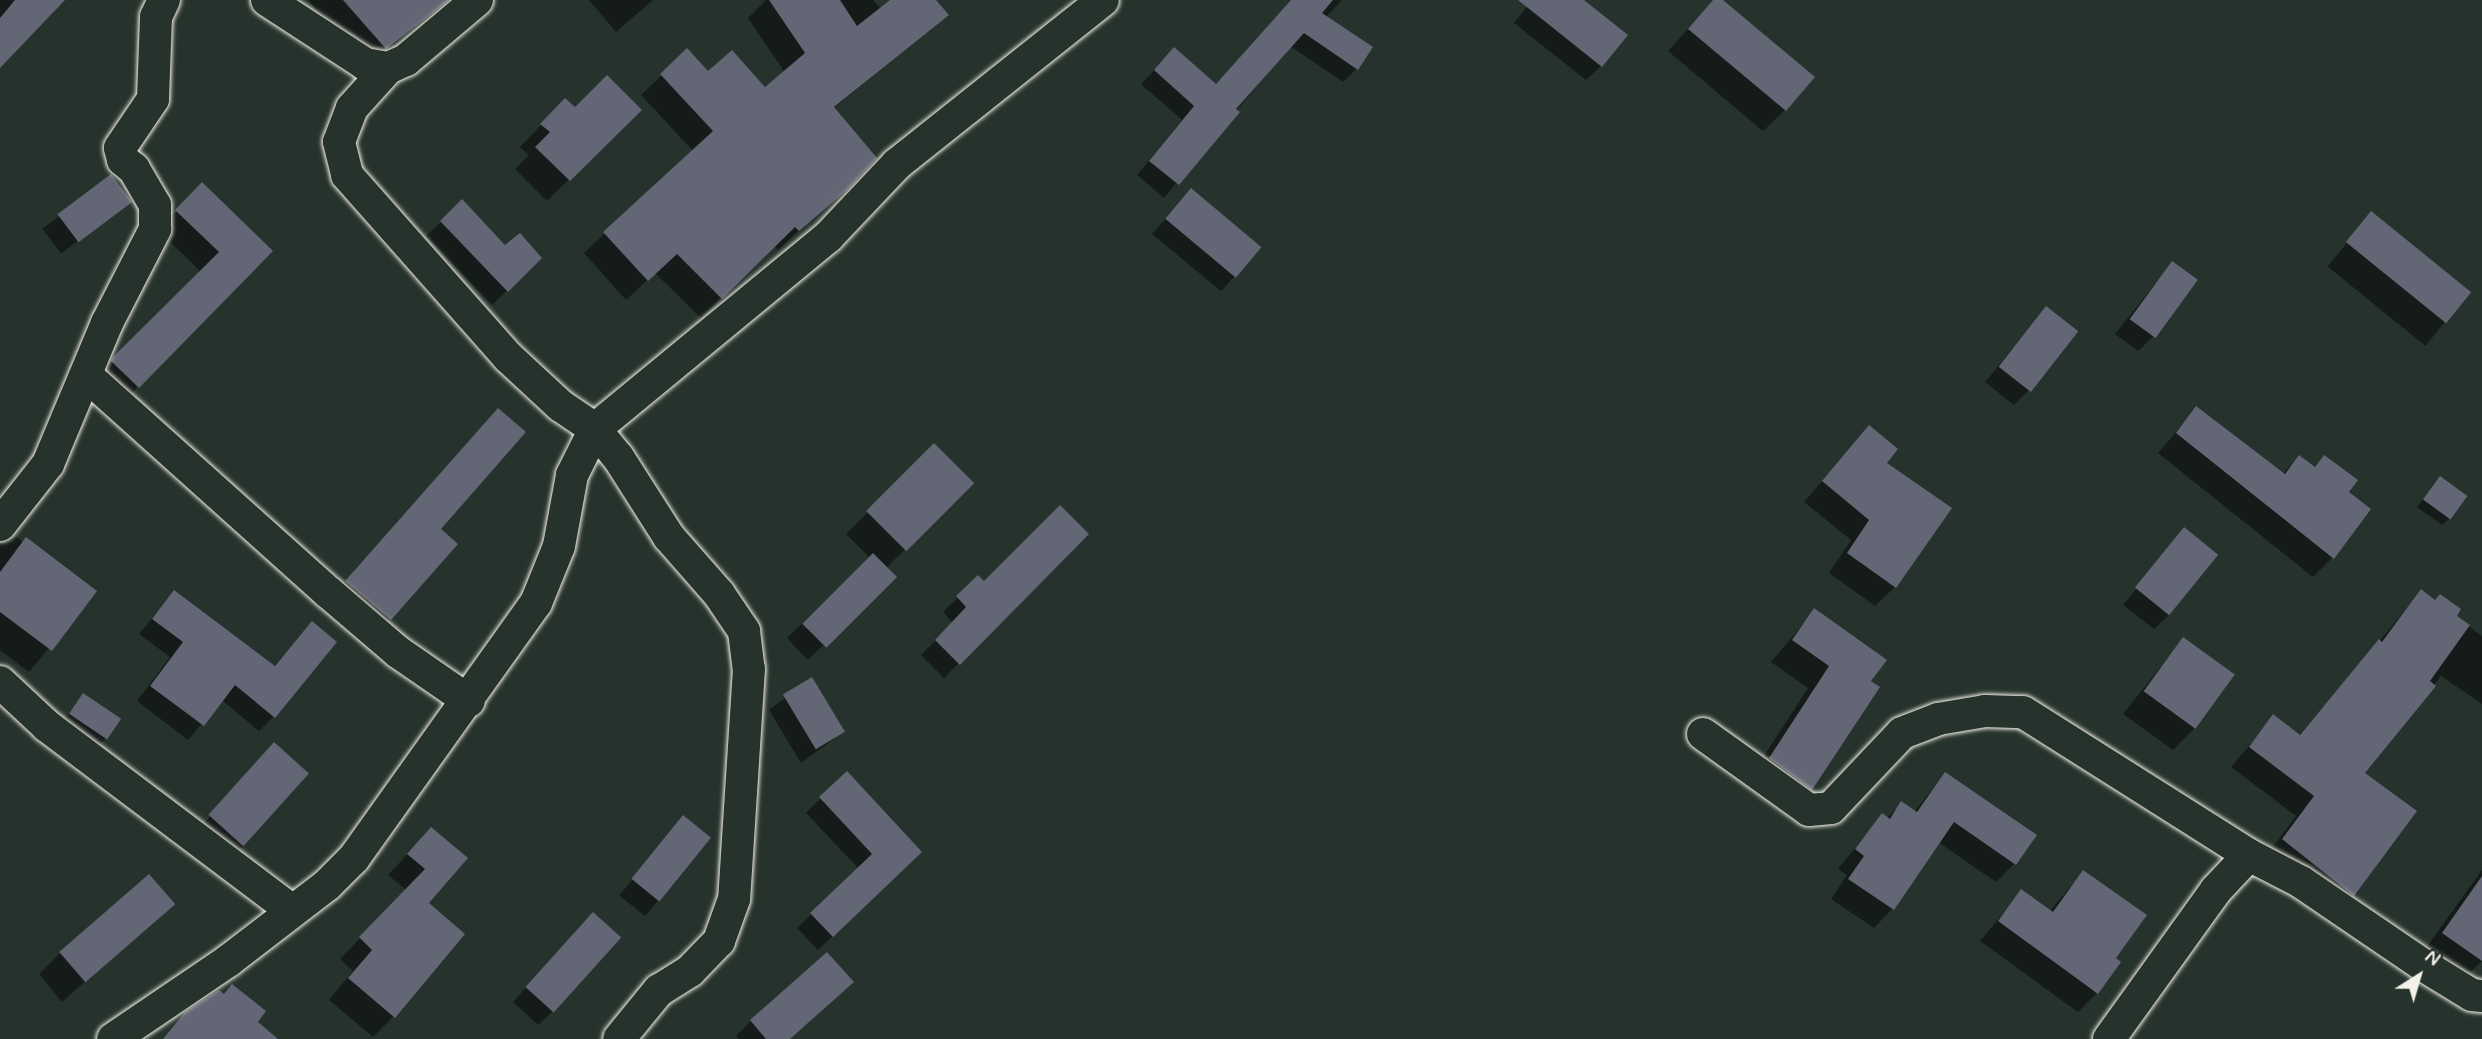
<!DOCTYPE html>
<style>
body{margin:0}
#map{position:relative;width:2482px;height:1039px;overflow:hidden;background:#26332d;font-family:Mynerve,sans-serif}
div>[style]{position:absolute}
.shadow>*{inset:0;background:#0007;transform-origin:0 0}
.building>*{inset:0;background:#636674;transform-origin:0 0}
.roads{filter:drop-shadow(0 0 2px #f4f1e8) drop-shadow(0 0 2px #f4f1e8)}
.minor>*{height:32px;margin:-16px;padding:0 16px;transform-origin:16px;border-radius:16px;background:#26332d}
span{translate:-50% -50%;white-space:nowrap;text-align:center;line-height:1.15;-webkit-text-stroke:5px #26332d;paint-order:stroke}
.north{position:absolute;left:2384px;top:941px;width:70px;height:70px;-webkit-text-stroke:5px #26332d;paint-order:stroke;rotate:37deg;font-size:19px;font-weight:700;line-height:28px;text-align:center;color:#f4f1e8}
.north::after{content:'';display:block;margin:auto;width:24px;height:32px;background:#f4f1e8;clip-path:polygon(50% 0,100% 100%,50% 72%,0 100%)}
</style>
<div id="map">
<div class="shadow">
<div style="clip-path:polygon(0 0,61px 0,0 68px)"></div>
<div style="clip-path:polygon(308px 0,448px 0,365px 67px)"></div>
<div style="clip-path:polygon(589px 0,653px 0,616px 32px)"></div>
<div style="clip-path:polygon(766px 0,873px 0,881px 9px,892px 0,934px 0,947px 15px,833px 109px,854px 179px,778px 250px,774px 246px,701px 318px,655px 273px,626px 300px,584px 253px,693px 151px,641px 95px,687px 51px,708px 73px,765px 90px,785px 73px,748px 18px)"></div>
<div style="clip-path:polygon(1291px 0,1342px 0,1326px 17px,1357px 68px,1343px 82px,1290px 46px,1164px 198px,1137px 175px,1182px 120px,1141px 84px,1161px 63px,1215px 86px)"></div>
<div style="clip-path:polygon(1532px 0,1581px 0,1601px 66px,1586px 80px,1514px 23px)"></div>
<div style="clip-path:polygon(1714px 0,1720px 0,1785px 110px,1763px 131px,1668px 51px)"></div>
<div style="clip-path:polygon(575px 109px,640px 110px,547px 201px,515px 169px,529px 155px,520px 147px,544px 122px)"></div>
<div style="left:111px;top:177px;width:31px;height:86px;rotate:53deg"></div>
<div style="clip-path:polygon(202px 185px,270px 251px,119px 406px,94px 378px,201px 272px,158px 230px)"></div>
<div style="clip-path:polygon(1191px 190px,1235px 276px,1221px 291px,1152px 234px)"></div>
<div style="clip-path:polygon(462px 202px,505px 247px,540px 258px,492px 305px,426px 236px)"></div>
<div style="left:2371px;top:213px;width:126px;height:69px;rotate:39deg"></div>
<div style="clip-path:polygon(2172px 263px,2153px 337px,2138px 351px,2115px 334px)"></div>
<div style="clip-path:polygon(2046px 308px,2029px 390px,2014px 405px,1985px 382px)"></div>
<div style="clip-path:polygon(2196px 409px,2282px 474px,2299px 457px,2313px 468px,2324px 457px,2346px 493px,2332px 558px,2313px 577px,2158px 453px)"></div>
<div style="clip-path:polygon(1869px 428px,1884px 463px,1895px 587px,1875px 606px,1829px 573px,1851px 540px,1804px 502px)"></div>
<div style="clip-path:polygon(480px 429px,439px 529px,456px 544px,371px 638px,328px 600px)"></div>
<div style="clip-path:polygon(934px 445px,972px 483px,886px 568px,894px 577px,808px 660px,787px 638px,870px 558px,846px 534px)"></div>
<div style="clip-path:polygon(2440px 478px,2449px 519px,2442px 525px,2417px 507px)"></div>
<div style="clip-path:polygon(2184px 530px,2169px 615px,2154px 629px,2123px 605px)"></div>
<div style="clip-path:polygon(1086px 534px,944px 678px,921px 655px,953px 623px,943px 612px,978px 578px,984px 584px)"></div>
<div style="clip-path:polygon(16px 537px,95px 592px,29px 672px,0 650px,0 543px)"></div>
<div style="clip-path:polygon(174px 592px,273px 667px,312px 624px,273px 717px,259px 731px,222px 700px,188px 740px,137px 701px,170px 657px,139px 634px)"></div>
<div style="clip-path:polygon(2421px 592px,2482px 636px,2482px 704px,2441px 676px,2362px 773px,2352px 895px,2333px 914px,2264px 859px,2296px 816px,2231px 767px,2274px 717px,2299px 735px)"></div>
<div style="clip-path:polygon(1814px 611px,1869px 682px,1811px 788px,1789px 810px,1748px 781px,1808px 688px,1771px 662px)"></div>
<div style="clip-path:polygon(2183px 639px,2194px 729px,2173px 750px,2123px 714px)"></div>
<div style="clip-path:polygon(811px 679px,843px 732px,801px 763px,769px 710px)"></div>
<div style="clip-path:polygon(84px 695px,105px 739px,91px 753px,56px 729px)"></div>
<div style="clip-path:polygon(274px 745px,244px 846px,223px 867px,190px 839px)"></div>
<div style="clip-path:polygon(1945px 774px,2015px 863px,1996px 882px,1938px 842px,1892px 909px,1874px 928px,1831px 899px,1847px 875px,1838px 869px,1882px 815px,1887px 818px,1902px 804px,1914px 812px)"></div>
<div style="clip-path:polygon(821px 798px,905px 867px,818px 950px,797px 928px,859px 869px,806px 813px)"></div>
<div style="left:683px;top:817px;width:33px;height:101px;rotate:39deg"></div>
<div style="clip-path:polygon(431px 829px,426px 904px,393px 1017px,373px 1037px,329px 1000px,353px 971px,340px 959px,406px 890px,388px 875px)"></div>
<div style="clip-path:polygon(2482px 870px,2482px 961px,2460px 982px,2421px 955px)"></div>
<div style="clip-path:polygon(2083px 872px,2114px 958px,2097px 993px,2078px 1012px,1980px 941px,2021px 892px,2049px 912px)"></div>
<div style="clip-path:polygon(173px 904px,62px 1002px,39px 974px,60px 953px)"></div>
<div style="clip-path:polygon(579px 929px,553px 1011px,538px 1025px,513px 1002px)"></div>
<div style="clip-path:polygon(827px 954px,790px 1039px,739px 1039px,736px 1036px,751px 1021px)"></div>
</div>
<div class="building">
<div style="clip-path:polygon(15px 0,65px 0,0 68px,0 18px)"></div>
<div style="clip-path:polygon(343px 0,449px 0,386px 49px)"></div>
<div style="clip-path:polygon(769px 0,840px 0,857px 26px,890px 0,936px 0,949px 15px,834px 107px,877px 158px,848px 189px,799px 231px,795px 227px,722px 299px,677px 254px,648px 281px,603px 232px,713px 131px,660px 74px,687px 48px,708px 71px,732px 50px,765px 87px,805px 53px)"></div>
<div style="clip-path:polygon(1291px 0,1333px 0,1322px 13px,1373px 47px,1358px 70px,1304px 33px,1236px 109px,1240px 112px,1179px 185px,1149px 161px,1194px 106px,1154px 70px,1174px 47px,1216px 84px)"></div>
<div style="clip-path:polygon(1518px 0,1584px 0,1628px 35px,1602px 67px)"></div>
<div style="clip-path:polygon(1713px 0,1723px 0,1815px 77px,1786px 111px,1688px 29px)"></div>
<div style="clip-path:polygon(607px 75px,642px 110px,570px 181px,535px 147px,550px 132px,540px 124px,565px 98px,575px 107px)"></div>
<div style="left:111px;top:174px;width:35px;height:67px;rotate:53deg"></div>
<div style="clip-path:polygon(202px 182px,273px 251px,139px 388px,111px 361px,113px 357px,219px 252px,175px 210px)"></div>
<div style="left:1191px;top:188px;width:92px;height:40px;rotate:40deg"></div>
<div style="clip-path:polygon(462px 199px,505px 245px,520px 233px,542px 258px,508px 292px,440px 221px)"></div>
<div style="left:2371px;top:211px;width:129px;height:40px;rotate:39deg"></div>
<div style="left:2172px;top:261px;width:32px;height:72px;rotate:36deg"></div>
<div style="left:2046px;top:306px;width:41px;height:77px;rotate:38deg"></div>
<div style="clip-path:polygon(2196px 406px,2285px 474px,2299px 455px,2315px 467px,2324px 455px,2358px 480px,2349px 492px,2371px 509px,2334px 559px,2176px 433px)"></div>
<div style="clip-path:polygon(498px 408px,526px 432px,441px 529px,458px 544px,391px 620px,345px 581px)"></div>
<div style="clip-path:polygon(1869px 425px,1898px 449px,1887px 463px,1952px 508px,1896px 588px,1847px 553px,1869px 520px,1822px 481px)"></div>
<div style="left:934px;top:443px;width:57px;height:96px;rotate:45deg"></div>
<div style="left:2440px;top:476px;width:34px;height:29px;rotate:36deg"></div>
<div style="clip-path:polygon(1060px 505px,1089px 534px,960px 665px,935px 640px,966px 607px,956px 596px,978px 575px,984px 581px)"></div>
<div style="left:2184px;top:527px;width:44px;height:78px;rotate:39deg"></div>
<div style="clip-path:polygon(26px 537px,97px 591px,52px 651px,0 612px,0 572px)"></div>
<div style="left:873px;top:553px;width:34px;height:100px;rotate:45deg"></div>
<div style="clip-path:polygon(2421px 589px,2435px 600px,2440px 594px,2461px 609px,2457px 616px,2470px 625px,2430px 681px,2436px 686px,2365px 773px,2417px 811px,2354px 896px,2282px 839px,2314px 796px,2249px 747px,2273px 714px,2300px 735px,2379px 639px,2382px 642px)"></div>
<div style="clip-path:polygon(174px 590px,275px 666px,312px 621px,337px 642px,275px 718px,235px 685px,204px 726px,150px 686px,183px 642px,152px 619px)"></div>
<div style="clip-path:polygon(1814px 608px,1887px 660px,1871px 681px,1880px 687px,1812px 790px,1769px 758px,1829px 666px,1792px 640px)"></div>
<div style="left:2183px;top:637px;width:64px;height:67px;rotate:36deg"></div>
<div style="left:812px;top:677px;width:64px;height:34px;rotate:59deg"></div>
<div style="left:83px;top:693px;width:46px;height:25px;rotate:34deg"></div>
<div style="left:274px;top:742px;width:47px;height:98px;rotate:42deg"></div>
<div style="clip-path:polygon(847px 771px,922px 852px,833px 937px,810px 913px,872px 854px,819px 797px)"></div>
<div style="clip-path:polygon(1945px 772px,2037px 835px,2016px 865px,1954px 822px,1894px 910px,1848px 879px,1864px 856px,1855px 849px,1882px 813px,1890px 819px,1901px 801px,1917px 812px)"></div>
<div style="left:683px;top:815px;width:36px;height:82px;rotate:39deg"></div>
<div style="clip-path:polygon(431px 827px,468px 858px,429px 903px,465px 934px,395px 1018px,348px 978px,372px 950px,359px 937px,425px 869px,407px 854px)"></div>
<div style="clip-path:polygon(2083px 870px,2147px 915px,2116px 958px,2121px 962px,2098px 994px,1998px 921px,2021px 889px,2053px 912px)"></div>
<div style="left:149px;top:874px;width:40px;height:119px;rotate:49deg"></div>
<div style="clip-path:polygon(2482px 876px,2482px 961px,2442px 933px)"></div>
<div style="left:593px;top:912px;width:38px;height:101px;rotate:42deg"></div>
<div style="clip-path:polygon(827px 952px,854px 982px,790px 1039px,766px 1039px,750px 1020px)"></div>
<div style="clip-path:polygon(232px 984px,266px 1011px,258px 1022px,278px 1039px,163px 1039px,185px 1012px,219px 990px,224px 994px)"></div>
</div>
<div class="roads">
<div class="minor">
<div style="left:267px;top:0;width:117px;rotate:33.1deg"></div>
<div style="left:365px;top:64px;width:23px;rotate:10deg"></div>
<div style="left:477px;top:0;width:93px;rotate:139.8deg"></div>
<div style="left:406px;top:60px;width:20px;rotate:156deg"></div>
<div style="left:388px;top:68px;width:54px;rotate:132deg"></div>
<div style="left:352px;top:108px;width:36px;rotate:111deg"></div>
<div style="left:339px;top:142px;width:34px;rotate:76deg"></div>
<div style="left:347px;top:175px;width:243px;rotate:48.5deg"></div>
<div style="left:508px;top:357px;width:72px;rotate:42.8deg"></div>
<div style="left:561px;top:406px;width:41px;rotate:34.1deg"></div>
<div style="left:595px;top:429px;width:36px;rotate:51deg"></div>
<div style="left:618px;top:457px;width:95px;rotate:57.5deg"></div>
<div style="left:669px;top:537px;width:76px;rotate:48.7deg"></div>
<div style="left:719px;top:594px;width:45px;rotate:56deg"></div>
<div style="left:744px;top:631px;width:38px;rotate:83deg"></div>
<div style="left:749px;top:669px;width:230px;rotate:93.7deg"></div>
<div style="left:734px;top:899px;width:45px;rotate:109.7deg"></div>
<div style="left:719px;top:941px;width:42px;rotate:134deg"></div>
<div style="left:690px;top:971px;width:36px;rotate:148deg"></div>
<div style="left:659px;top:990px;width:63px;rotate:129.2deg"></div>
<div style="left:86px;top:375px;width:325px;rotate:41.9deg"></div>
<div style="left:328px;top:592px;width:92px;rotate:40.6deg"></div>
<div style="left:398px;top:652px;width:86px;rotate:34.6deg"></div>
<div style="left:0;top:525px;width:78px;rotate:-51.8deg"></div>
<div style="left:48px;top:464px;width:153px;rotate:-67.3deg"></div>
<div style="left:107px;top:323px;width:106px;rotate:-62.9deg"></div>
<div style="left:155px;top:229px;width:24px;rotate:-90deg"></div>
<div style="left:155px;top:205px;width:42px;rotate:-120.3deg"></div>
<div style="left:134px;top:169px;width:14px;rotate:-141deg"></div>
<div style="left:123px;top:160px;width:12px;rotate:-104deg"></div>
<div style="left:120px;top:148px;width:59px;rotate:-56deg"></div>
<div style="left:153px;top:99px;width:82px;rotate:-87.9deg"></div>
<div style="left:156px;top:17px;width:19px;rotate:-65deg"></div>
<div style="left:0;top:682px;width:64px;rotate:43.1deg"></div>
<div style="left:47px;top:726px;width:306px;rotate:37deg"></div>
<div style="left:1703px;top:734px;width:130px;rotate:35.6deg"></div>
<div style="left:1809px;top:810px;width:22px;rotate:-5deg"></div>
<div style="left:1831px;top:808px;width:103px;rotate:-46.6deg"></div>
<div style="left:1902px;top:733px;width:39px;rotate:-21deg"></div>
<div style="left:1938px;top:719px;width:48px;rotate:-9.7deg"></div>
<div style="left:1985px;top:711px;width:38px;rotate:2deg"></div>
<div style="left:2023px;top:712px;width:267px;rotate:32.3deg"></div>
<div style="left:2249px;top:855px;width:59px;rotate:27.4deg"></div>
<div style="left:2301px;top:882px;width:148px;rotate:34.2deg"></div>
<div style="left:2423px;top:965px;width:57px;rotate:31.5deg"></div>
<div style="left:2472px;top:995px;width:10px;rotate:6deg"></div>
<div style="left:113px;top:1039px;width:139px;rotate:-34.1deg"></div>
<div style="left:228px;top:961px;width:125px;rotate:-37.5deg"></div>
<div style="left:327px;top:885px;width:38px;rotate:-45deg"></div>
<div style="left:354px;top:858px;width:313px;rotate:-54.5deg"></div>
<div style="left:536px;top:603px;width:61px;rotate:-68deg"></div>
<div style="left:559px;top:546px;width:72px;rotate:-79.6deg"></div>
<div style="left:572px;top:475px;width:51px;rotate:-63.4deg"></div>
<div style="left:595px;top:429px;width:302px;rotate:-39.5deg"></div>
<div style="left:828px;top:237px;width:100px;rotate:-46.6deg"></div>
<div style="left:897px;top:164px;width:263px;rotate:-38.5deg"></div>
<div style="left:2109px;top:1039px;width:183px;rotate:-54.3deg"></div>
<div style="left:2216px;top:890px;width:48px;rotate:-46.7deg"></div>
</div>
</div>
<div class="north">N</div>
</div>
